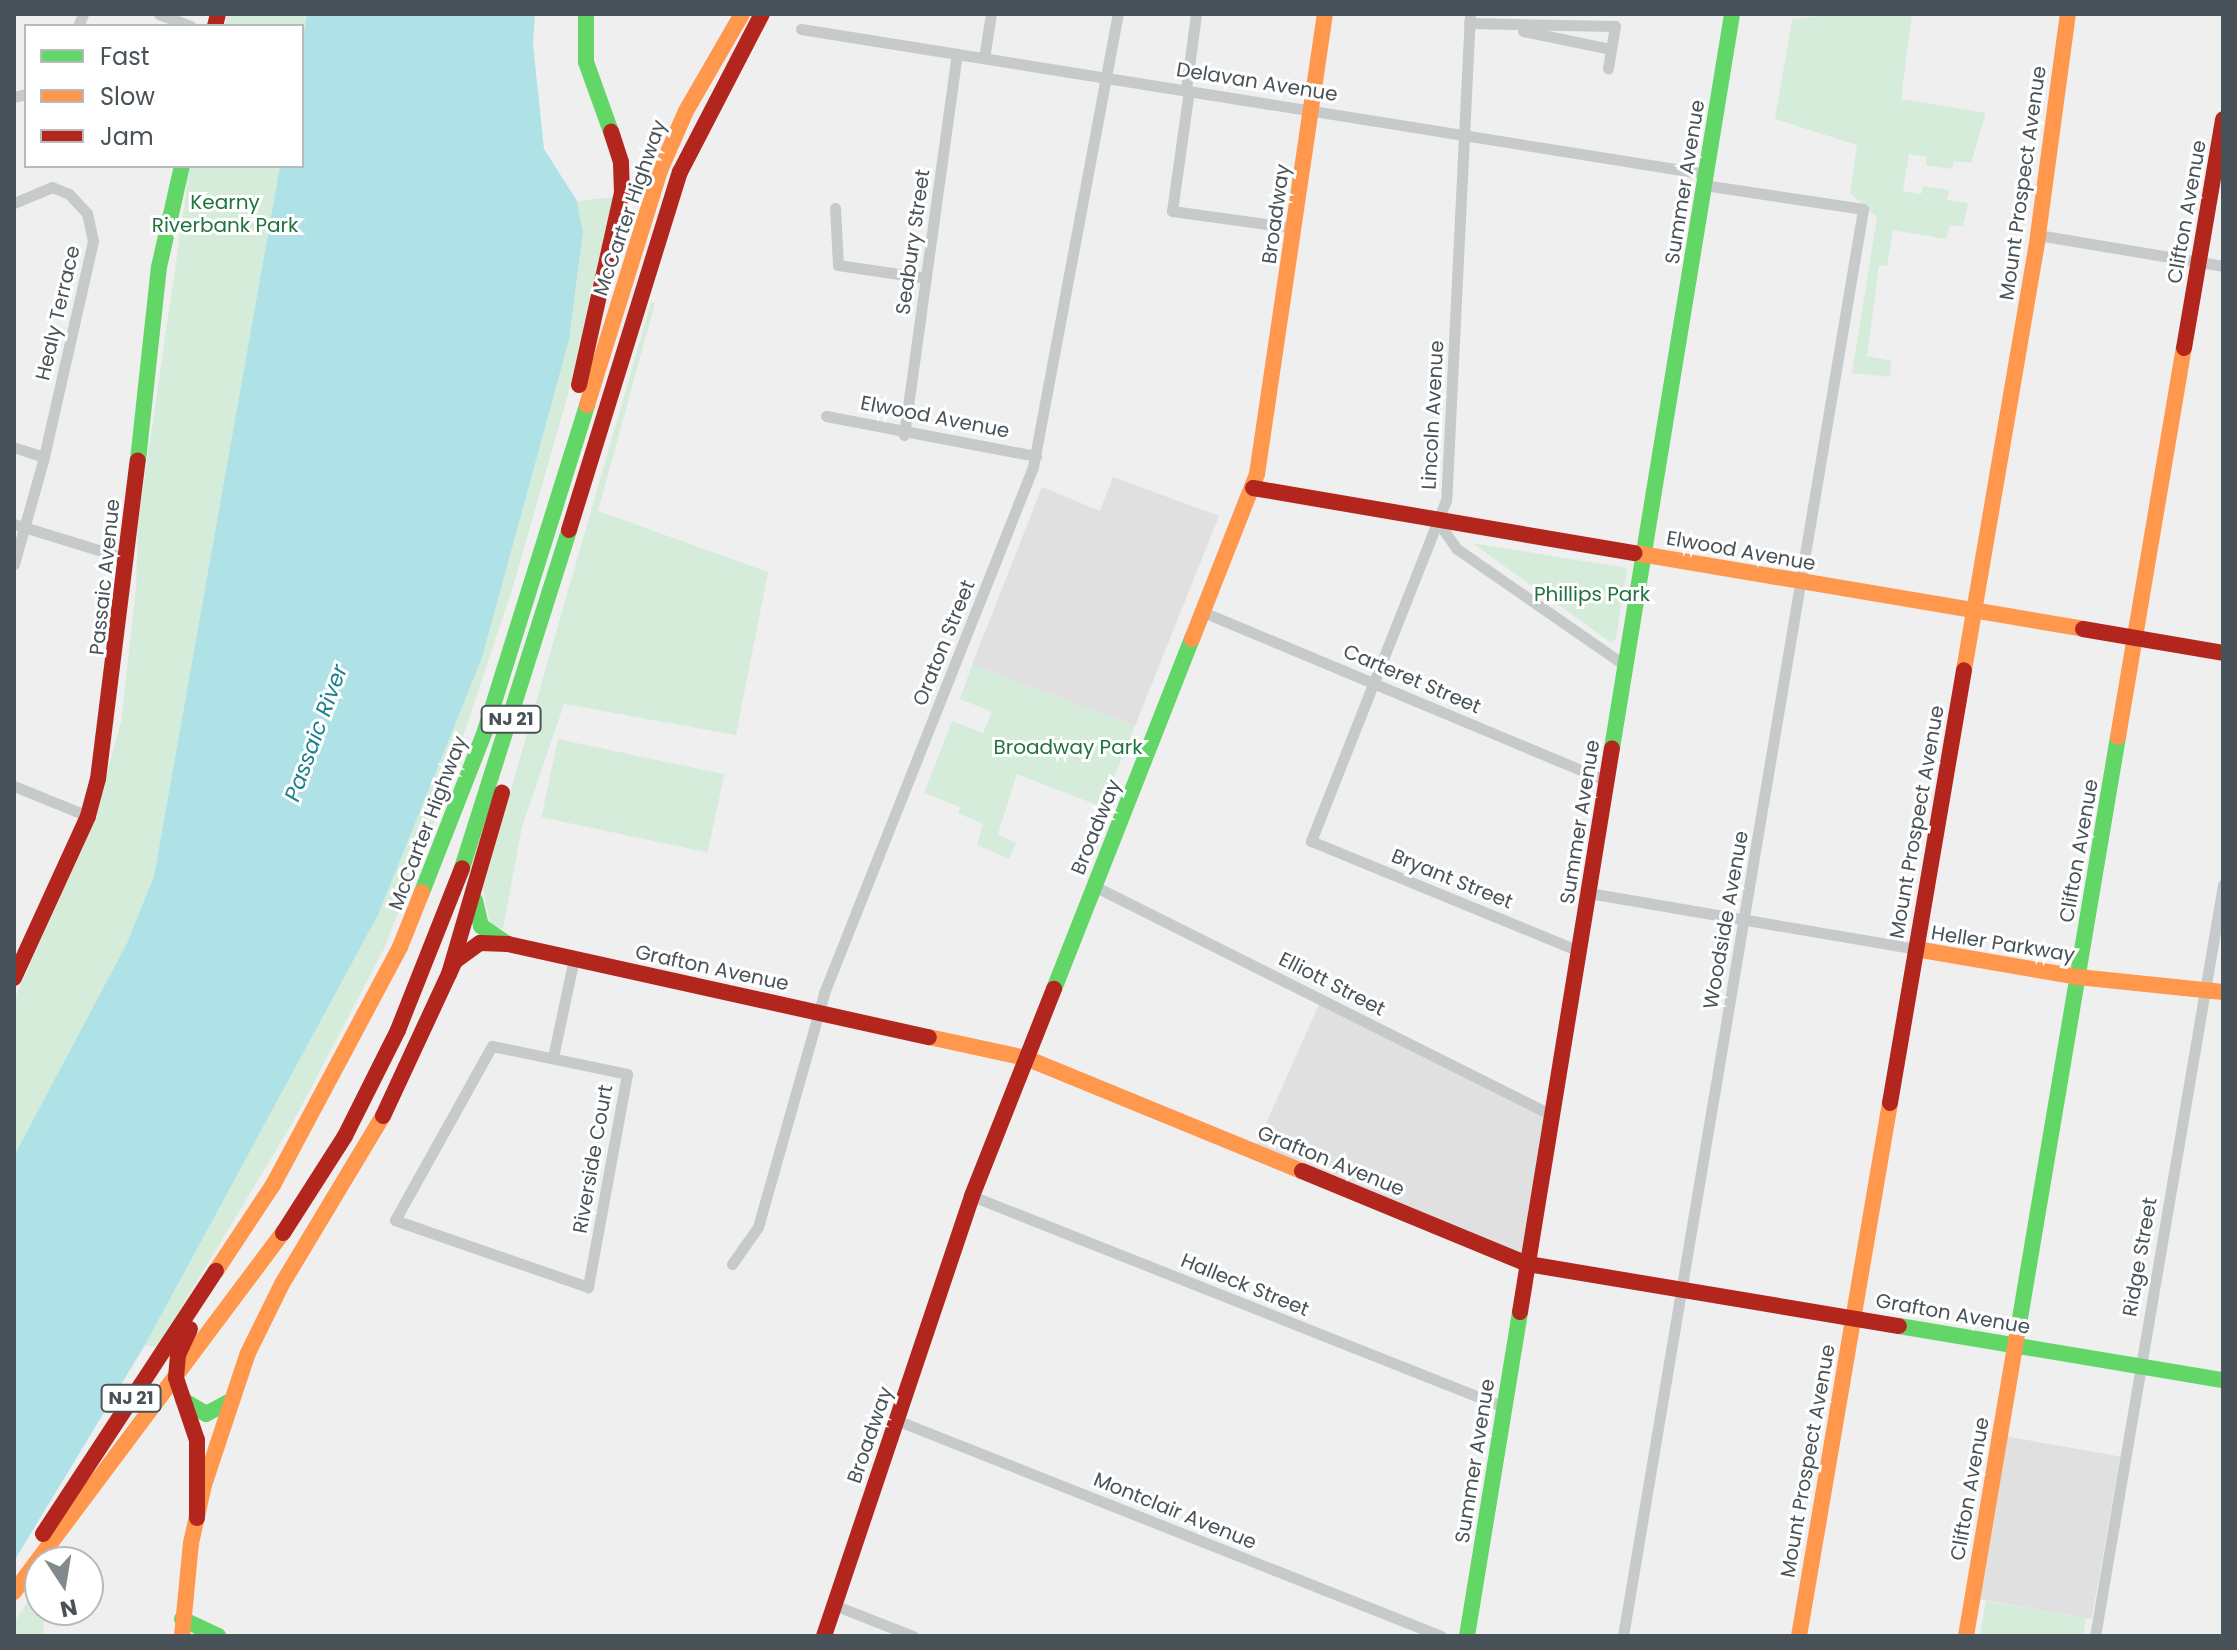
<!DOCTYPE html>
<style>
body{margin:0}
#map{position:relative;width:2237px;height:1650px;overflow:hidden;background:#efefef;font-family:Poppins,sans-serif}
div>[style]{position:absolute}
.education>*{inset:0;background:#e1e0e1;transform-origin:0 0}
.green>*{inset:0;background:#d5ecdb;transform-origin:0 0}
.water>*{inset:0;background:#aee2e7}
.street>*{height:11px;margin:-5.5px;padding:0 5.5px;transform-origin:5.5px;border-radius:5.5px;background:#c7caca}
.fast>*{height:16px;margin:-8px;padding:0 8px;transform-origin:8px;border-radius:8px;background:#63d668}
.slow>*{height:16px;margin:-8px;padding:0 8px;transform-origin:8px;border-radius:8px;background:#ff974d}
.jam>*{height:16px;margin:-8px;padding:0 8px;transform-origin:8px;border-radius:8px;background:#b3261e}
span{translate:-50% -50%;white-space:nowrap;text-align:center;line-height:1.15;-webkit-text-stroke:6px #fff;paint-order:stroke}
.shield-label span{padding:2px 6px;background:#fff;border:2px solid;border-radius:6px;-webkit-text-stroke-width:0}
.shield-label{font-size:18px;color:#485359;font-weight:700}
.street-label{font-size:20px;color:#485359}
.park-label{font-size:20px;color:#20733f}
.water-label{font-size:22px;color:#19828c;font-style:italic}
.frame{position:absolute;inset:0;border:16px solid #485359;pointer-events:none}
.legend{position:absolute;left:24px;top:24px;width:280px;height:144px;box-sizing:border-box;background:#fff;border:2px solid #b6babd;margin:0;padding:10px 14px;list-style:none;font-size:24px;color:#485359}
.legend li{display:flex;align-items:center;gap:16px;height:40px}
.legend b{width:40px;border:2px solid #b6babd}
.north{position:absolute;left:24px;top:1546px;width:80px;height:80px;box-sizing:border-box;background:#fff;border:2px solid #b6babd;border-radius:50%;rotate:168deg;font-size:22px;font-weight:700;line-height:32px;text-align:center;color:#485359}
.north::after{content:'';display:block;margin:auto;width:28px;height:36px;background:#828a8e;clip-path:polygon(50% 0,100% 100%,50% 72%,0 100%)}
</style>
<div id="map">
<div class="education">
<div style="clip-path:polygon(1113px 477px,1219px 516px,1135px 726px,972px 665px,1042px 487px,1100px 511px)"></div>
<div style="clip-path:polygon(1320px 1002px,1552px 1118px,1528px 1261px,1255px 1148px)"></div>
<div style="left:2004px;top:1436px;width:118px;height:165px;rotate:10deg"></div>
</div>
<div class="green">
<div style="clip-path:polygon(228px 14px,307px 14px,302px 44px,302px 26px,225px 26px)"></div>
<div style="clip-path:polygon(1832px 14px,1912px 14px,1901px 99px,1986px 113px,1971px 163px,1954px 161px,1952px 169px,1926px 165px,1927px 157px,1909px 154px,1903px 191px,1921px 194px,1923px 186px,1949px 190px,1947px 200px,1968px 203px,1963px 227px,1950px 225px,1946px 239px,1893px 230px,1887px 266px,1879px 266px,1867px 356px,1891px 361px,1890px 377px,1852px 373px,1877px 217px,1850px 193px,1857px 145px,1775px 119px,1792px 19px)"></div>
<div style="clip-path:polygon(190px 166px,280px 166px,154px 876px,127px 943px,14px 1156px,14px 1000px,95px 817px,121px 722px,136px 589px,138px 523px)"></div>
<div style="clip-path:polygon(613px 197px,567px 398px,512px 590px,439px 809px,384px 949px,293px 1122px,157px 1348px,145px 1345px,378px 915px,482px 658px,569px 340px,583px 232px,577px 201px)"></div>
<div style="clip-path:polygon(651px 302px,655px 303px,598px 511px,768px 572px,736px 735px,564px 704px,522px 827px,503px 929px,490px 925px,483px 887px)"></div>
<div style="clip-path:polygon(1472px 543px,1627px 568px,1616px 639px,1610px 642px)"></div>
<div style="clip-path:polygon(972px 665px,1135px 726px,1102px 807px,1017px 774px,998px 834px,1016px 843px,1009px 859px,977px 845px,983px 824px,958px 813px,960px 807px,924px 793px,952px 721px,983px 733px,992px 712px,960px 699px)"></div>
<div style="left:558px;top:739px;width:170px;height:80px;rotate:12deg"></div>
<div style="clip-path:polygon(38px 1586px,40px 1610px,45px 1610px,43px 1636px,14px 1636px,14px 1622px)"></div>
<div style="clip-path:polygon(1986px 1601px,2086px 1618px,2083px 1636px,1980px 1636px)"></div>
</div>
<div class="water">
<div style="clip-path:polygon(307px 14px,535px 14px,533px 44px,544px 149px,577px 201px,583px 232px,569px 340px,482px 658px,378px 915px,145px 1345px,14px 1561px,14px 1156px,127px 943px,154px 876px,280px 166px,302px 166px,302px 44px)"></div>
</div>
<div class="street">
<div style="left:159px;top:14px;width:34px;rotate:21deg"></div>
<div style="left:1470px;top:14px;width:487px;rotate:92.8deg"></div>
<div style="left:1446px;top:500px;width:367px;rotate:111.6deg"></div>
<div style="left:1311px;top:841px;width:290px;rotate:22.3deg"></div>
<div style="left:1469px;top:23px;width:146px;rotate:1.2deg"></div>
<div style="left:1615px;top:26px;width:43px;rotate:99.5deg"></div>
<div style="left:78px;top:26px;width:13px;rotate:-67deg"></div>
<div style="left:801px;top:29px;width:917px;rotate:9.1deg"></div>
<div style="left:1523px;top:31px;width:90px;rotate:11.6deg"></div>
<div style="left:984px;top:58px;width:45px;rotate:-81deg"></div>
<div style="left:1186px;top:89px;width:76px;rotate:-82.4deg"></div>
<div style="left:1189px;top:90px;width:122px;rotate:98deg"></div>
<div style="left:1172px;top:211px;width:123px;rotate:7.9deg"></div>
<div style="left:14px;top:97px;width:12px;rotate:-14deg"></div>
<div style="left:14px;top:203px;width:41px;rotate:-22.8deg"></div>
<div style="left:52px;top:187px;width:18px;rotate:22deg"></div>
<div style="left:69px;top:194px;width:26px;rotate:47deg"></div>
<div style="left:87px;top:213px;width:29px;rotate:78deg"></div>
<div style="left:93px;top:241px;width:221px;rotate:102.8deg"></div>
<div style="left:44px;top:457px;width:32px;rotate:-162deg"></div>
<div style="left:835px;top:208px;width:57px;rotate:87deg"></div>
<div style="left:838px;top:265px;width:89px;rotate:8.4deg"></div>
<div style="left:2038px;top:235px;width:188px;rotate:9.5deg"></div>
<div style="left:826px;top:416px;width:214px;rotate:10.8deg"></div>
<div style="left:904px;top:435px;width:385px;rotate:-82.1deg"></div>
<div style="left:1438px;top:522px;width:33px;rotate:55deg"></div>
<div style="left:1457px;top:549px;width:206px;rotate:34.7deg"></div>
<div style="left:14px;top:524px;width:119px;rotate:17.1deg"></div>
<div style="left:14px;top:564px;width:111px;rotate:-74.3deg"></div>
<div style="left:1203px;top:612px;width:438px;rotate:22.7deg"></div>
<div style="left:14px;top:786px;width:80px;rotate:22.1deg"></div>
<div style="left:1094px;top:886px;width:512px;rotate:26.57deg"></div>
<div style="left:1589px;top:893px;width:332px;rotate:9.7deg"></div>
<div style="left:492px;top:1046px;width:138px;rotate:11.7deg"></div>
<div style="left:627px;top:1074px;width:217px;rotate:100.4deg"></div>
<div style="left:588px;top:1287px;width:204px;rotate:-160.9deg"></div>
<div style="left:395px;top:1220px;width:199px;rotate:-60.9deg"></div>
<div style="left:553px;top:1057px;width:101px;rotate:-78deg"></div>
<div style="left:972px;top:1196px;width:572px;rotate:21.63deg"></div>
<div style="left:732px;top:1264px;width:45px;rotate:-54.9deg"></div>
<div style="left:758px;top:1227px;width:243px;rotate:-74.2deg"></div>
<div style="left:824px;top:993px;width:566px;rotate:-68.33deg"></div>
<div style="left:1033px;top:467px;width:461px;rotate:-79.4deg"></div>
<div style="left:896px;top:1420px;width:586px;rotate:21.62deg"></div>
<div style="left:834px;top:1605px;width:85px;rotate:21.4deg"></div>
<div style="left:1623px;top:1636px;width:1447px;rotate:-80.45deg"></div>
<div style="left:1863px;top:209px;width:160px;rotate:-171.4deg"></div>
<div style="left:2095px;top:1636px;width:762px;rotate:-80.33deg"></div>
</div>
<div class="fast">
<div style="left:586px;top:14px;width:48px;rotate:90deg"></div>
<div style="left:586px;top:62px;width:74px;rotate:70.3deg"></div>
<div style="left:138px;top:460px;width:194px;rotate:-83.8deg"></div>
<div style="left:159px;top:267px;width:104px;rotate:-77.2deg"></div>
<div style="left:1612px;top:748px;width:744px;rotate:-80.71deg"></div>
<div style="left:462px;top:868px;width:355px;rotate:-72.4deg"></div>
<div style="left:422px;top:892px;width:173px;rotate:-68.6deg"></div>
<div style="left:485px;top:731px;width:342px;rotate:-72.6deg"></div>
<div style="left:475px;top:900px;width:27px;rotate:77deg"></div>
<div style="left:481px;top:926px;width:32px;rotate:34deg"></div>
<div style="left:1054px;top:989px;width:376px;rotate:-68.5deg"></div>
<div style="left:1899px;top:1326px;width:328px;rotate:9.5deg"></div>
<div style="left:2018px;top:1330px;width:601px;rotate:-80.43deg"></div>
<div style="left:183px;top:1400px;width:27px;rotate:31deg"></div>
<div style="left:206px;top:1414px;width:26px;rotate:-28deg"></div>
<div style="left:182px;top:1619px;width:40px;rotate:25deg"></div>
<div style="left:1467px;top:1636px;width:328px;rotate:-80.7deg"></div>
</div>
<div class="slow">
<div style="left:587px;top:405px;width:248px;rotate:-72.7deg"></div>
<div style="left:661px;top:168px;width:62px;rotate:-66.3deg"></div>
<div style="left:686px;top:111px;width:112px;rotate:-60deg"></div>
<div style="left:1635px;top:553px;width:454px;rotate:9.6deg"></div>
<div style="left:1192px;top:639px;width:177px;rotate:-68.5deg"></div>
<div style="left:1257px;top:474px;width:465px;rotate:-81.6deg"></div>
<div style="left:1964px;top:670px;width:441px;rotate:-80.3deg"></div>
<div style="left:2038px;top:235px;width:223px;rotate:-82.3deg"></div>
<div style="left:2118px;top:737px;width:395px;rotate:-80.4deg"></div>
<div style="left:1916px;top:949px;width:164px;rotate:9.8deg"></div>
<div style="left:2078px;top:977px;width:146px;rotate:5.9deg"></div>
<div style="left:929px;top:1037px;width:99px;rotate:12.2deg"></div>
<div style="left:1026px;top:1058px;width:298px;rotate:22.3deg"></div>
<div style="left:216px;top:1271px;width:103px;rotate:-56.5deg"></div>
<div style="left:273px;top:1185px;width:270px;rotate:-61.9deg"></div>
<div style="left:400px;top:947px;width:59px;rotate:-68.2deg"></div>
<div style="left:14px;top:1592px;width:449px;rotate:-53.2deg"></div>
<div style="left:182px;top:1636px;width:93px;rotate:-84.5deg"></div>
<div style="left:191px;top:1543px;width:59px;rotate:-77.4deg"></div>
<div style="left:204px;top:1485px;width:139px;rotate:-71.6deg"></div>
<div style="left:248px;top:1353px;width:77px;rotate:-63.8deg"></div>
<div style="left:282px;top:1284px;width:196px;rotate:-59deg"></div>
<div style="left:1799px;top:1636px;width:541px;rotate:-80.31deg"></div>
<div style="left:1966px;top:1636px;width:310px;rotate:-80.4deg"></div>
</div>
<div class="jam">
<div style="left:215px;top:26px;width:12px;rotate:-76deg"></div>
<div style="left:2184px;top:348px;width:232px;rotate:-80.3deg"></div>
<div style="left:579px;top:385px;width:197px;rotate:-77.4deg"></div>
<div style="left:622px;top:193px;width:31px;rotate:-92deg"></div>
<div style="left:621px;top:162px;width:32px;rotate:-108deg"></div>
<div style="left:1253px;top:488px;width:387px;rotate:9.7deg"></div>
<div style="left:569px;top:530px;width:375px;rotate:-72.8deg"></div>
<div style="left:680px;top:172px;width:178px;rotate:-62.6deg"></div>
<div style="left:2083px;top:629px;width:142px;rotate:9.7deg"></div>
<div style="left:449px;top:974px;width:189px;rotate:-73.7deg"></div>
<div style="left:14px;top:978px;width:178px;rotate:-65.4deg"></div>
<div style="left:88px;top:816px;width:38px;rotate:-75deg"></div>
<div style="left:98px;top:779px;width:321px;rotate:-82.9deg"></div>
<div style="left:1890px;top:1103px;width:439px;rotate:-80.3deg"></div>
<div style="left:383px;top:1116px;width:171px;rotate:-65.1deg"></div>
<div style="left:455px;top:961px;width:31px;rotate:-36deg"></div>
<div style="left:480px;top:943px;width:28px;rotate:2deg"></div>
<div style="left:508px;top:944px;width:431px;rotate:12.5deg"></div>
<div style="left:1302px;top:1171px;width:244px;rotate:22.4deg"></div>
<div style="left:1528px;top:1264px;width:376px;rotate:9.5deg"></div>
<div style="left:283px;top:1233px;width:115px;rotate:-57.4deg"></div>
<div style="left:345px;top:1136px;width:119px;rotate:-63.4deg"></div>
<div style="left:398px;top:1030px;width:174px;rotate:-68.4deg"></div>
<div style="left:1520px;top:1312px;width:571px;rotate:-80.74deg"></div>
<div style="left:190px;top:1329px;width:29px;rotate:115deg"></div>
<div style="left:178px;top:1355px;width:23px;rotate:95deg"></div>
<div style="left:176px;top:1378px;width:65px;rotate:71.3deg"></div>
<div style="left:197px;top:1440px;width:78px;rotate:90deg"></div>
<div style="left:43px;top:1534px;width:315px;rotate:-56.7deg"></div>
<div style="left:824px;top:1636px;width:464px;rotate:-71.4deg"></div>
<div style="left:972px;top:1196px;width:223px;rotate:-68.4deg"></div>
</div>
<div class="shield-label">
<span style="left:511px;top:719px">NJ 21</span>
<span style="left:131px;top:1398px">NJ 21</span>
</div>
<div class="street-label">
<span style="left:1257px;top:82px;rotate:9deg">Delavan Avenue</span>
<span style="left:1685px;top:182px;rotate:-81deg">Summer Avenue</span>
<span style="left:2023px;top:183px;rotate:-82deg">Mount Prospect Avenue</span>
<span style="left:630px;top:208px;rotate:-71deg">McCarter Highway</span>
<span style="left:2187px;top:212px;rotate:-80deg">Clifton Avenue</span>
<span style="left:1276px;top:214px;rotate:-82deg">Broadway</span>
<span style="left:913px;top:242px;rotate:-82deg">Seabury Street</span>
<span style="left:58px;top:313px;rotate:-77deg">Healy Terrace</span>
<span style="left:1433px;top:415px;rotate:-87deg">Lincoln Avenue</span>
<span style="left:935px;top:417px;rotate:11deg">Elwood Avenue</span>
<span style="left:1741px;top:551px;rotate:10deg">Elwood Avenue</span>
<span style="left:105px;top:577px;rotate:-84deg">Passaic Avenue</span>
<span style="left:944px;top:643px;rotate:-68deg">Oraton Street</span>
<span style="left:1412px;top:679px;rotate:23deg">Carteret Street</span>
<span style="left:1580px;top:822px;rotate:-81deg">Summer Avenue</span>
<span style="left:1917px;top:822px;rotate:-80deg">Mount Prospect Avenue</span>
<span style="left:428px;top:823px;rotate:-69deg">McCarter Highway</span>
<span style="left:1096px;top:827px;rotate:-68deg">Broadway</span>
<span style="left:2079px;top:851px;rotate:-80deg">Clifton Avenue</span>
<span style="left:1452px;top:879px;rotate:22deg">Bryant Street</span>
<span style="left:1726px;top:920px;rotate:-80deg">Woodside Avenue</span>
<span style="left:2003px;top:944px;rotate:9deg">Heller Parkway</span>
<span style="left:712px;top:968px;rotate:12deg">Grafton Avenue</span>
<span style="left:1332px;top:984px;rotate:27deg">Elliott Street</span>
<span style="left:593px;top:1159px;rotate:-80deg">Riverside Court</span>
<span style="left:1331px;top:1161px;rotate:22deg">Grafton Avenue</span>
<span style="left:2140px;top:1257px;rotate:-80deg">Ridge Street</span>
<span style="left:1245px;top:1285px;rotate:22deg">Halleck Street</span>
<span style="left:1953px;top:1314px;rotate:10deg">Grafton Avenue</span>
<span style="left:870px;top:1435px;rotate:-71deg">Broadway</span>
<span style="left:1475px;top:1461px;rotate:-81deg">Summer Avenue</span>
<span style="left:1808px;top:1461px;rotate:-80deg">Mount Prospect Avenue</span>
<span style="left:1970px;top:1489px;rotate:-80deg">Clifton Avenue</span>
<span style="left:1175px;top:1511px;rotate:22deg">Montclair Avenue</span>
</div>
<div class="park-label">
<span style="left:225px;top:214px">Kearny<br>Riverbank Park</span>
<span style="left:1592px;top:594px">Phillips Park</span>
<span style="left:1068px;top:747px">Broadway Park</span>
</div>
<div class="water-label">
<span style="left:316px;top:733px;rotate:-70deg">Passaic River</span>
</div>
<div class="frame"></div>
<ul class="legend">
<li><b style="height:10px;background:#63d668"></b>Fast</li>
<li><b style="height:10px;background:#ff974d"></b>Slow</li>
<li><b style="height:10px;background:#b3261e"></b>Jam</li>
</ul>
<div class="north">N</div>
</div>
